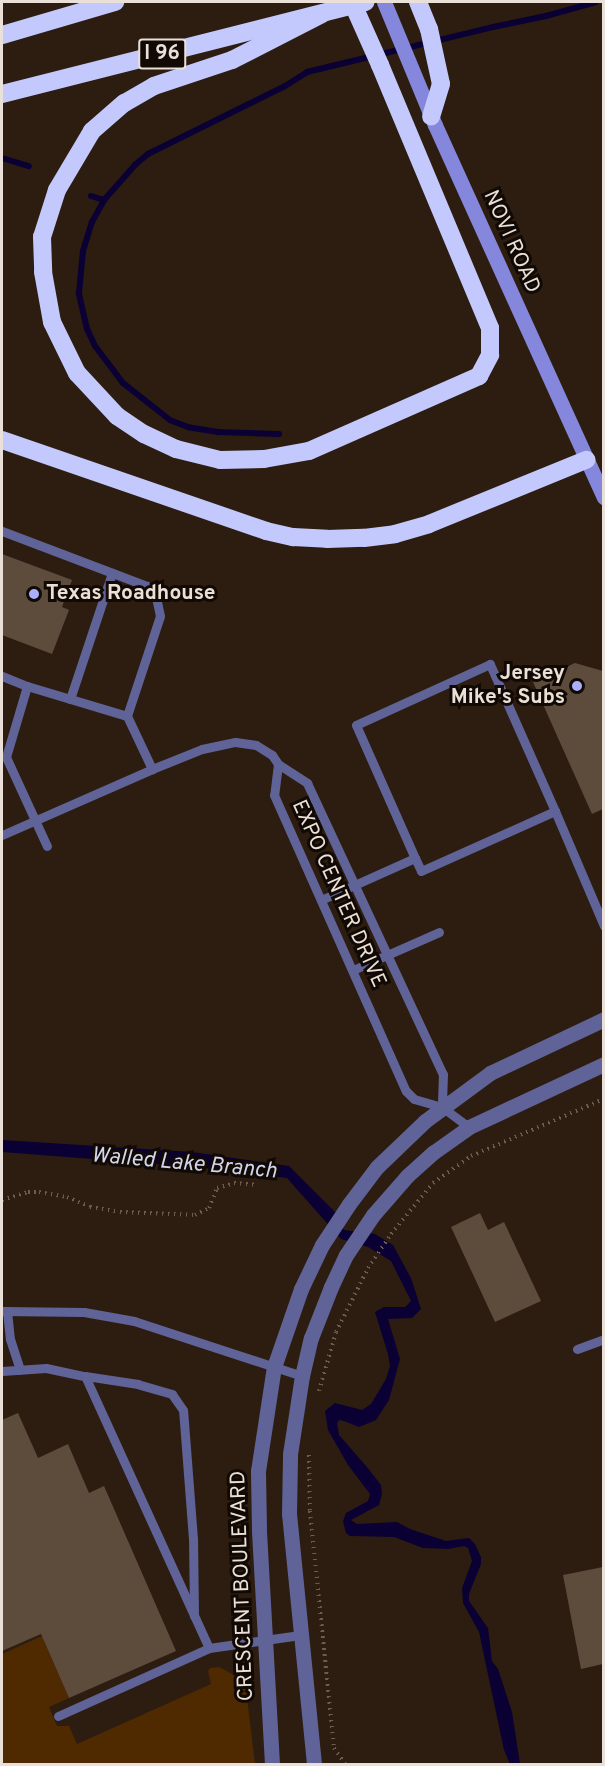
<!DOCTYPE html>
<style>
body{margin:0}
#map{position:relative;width:605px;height:1766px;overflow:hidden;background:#2d1d10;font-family:Overpass,sans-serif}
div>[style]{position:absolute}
.green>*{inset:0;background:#4f2900}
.water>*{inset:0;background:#0a0033}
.stream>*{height:6px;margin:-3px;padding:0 3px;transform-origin:3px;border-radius:3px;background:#0a0033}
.building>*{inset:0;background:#5d4b3c}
.path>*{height:4px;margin-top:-2px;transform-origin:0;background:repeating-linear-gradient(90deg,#6b5d51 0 1.5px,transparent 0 6px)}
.service>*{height:9px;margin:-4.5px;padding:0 4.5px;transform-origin:4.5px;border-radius:4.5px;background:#606397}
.minor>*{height:15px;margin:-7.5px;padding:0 7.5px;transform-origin:7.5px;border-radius:7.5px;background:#606397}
.secondary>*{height:15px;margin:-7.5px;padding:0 7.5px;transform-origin:7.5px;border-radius:7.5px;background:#8487db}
.motorway>*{height:18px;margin:-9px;padding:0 9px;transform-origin:9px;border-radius:9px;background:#c4c9fd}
.motorway-bridge>*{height:18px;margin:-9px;padding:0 9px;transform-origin:9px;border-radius:9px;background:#c4c9fd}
.dots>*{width:16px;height:16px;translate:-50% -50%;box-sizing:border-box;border:3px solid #100904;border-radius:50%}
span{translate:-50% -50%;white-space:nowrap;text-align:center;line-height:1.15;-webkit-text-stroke:6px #100904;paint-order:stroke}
.shield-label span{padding:2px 4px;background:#100904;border:2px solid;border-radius:4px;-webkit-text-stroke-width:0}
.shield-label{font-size:20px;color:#ebe0d7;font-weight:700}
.street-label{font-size:21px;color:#ebe0d7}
.poi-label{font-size:21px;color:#ebe0d7;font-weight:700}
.left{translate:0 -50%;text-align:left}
.right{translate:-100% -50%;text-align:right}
.water-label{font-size:22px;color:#d3d5ec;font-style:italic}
.frame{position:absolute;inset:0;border:3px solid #ebe0d7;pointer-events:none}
</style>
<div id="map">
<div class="green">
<div style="clip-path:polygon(42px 1636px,69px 1698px,49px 1707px,57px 1726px,69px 1726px,77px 1744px,211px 1684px,208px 1671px,210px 1668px,219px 1667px,236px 1676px,246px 1689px,255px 1764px,2px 1764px,2px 1654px)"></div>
</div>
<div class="water">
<div style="clip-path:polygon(2px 1140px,192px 1152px,289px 1166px,336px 1213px,344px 1230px,375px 1234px,393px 1245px,411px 1278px,421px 1309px,412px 1318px,388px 1319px,400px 1359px,389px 1400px,376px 1420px,359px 1427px,344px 1421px,339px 1420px,337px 1423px,339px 1435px,367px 1467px,381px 1485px,382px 1494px,379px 1505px,351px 1520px,357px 1524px,397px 1522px,410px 1529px,446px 1541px,469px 1538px,475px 1544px,481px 1557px,481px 1564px,469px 1594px,469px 1601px,488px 1628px,492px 1661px,498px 1669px,512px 1712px,520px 1764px,510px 1764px,504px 1750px,479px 1632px,463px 1603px,462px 1588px,472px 1561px,468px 1548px,464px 1546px,448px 1549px,423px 1548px,394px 1537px,350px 1536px,346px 1533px,343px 1521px,346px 1513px,368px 1501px,370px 1494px,348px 1465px,328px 1430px,325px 1411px,335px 1403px,362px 1410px,371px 1404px,386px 1379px,390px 1366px,388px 1354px,375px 1312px,384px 1307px,405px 1307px,411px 1301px,391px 1261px,368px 1247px,341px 1239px,287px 1178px,196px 1167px,2px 1152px)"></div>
</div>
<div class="stream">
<div style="left:2px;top:158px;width:28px;rotate:17deg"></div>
<div style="left:91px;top:196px;width:14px;rotate:17deg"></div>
<div style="left:279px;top:434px;width:61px;rotate:-178.1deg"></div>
<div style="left:218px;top:432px;width:30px;rotate:-171deg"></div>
<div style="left:188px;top:427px;width:19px;rotate:-159deg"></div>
<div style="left:170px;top:420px;width:60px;rotate:-141.8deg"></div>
<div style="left:123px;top:383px;width:46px;rotate:-127.1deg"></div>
<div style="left:95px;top:346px;width:19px;rotate:-115deg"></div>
<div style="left:87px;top:329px;width:37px;rotate:-103deg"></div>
<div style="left:79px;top:293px;width:42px;rotate:-84.6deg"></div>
<div style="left:83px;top:251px;width:30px;rotate:-73deg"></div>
<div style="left:92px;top:222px;width:25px;rotate:-61deg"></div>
<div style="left:104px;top:200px;width:48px;rotate:-48.4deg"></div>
<div style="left:136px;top:164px;width:16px;rotate:-40deg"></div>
<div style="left:148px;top:154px;width:153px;rotate:-26.4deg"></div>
<div style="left:285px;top:86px;width:26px;rotate:-32deg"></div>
<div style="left:307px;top:72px;width:191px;rotate:-13.6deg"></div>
<div style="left:493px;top:27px;width:54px;rotate:-11.7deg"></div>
<div style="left:546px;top:16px;width:52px;rotate:-15.6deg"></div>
</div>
<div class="building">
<div style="clip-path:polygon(2px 554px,72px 580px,62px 607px,69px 610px,52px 654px,2px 635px)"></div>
<div style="clip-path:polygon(575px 663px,603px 671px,603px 809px,592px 814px,533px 682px)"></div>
<div style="clip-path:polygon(480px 1213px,488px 1230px,504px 1222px,541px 1301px,495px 1322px,451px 1227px)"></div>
<div style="clip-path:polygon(18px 1413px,38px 1458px,68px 1444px,89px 1493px,104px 1486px,176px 1651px,69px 1698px,41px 1634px,2px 1651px,2px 1420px)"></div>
<div style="clip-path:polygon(603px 1567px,603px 1664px,581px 1669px,563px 1575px)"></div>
</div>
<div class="path">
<div style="left:2px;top:1200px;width:27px;rotate:-17deg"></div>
<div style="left:28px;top:1192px;width:11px"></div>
<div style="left:39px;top:1192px;width:28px;rotate:10deg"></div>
<div style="left:67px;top:1197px;width:25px;rotate:23deg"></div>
<div style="left:90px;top:1207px;width:30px;rotate:9deg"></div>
<div style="left:120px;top:1212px;width:75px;rotate:2.3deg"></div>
<div style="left:195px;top:1215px;width:16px;rotate:-27deg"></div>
<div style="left:209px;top:1208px;width:22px;rotate:-68deg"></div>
<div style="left:217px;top:1188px;width:18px;rotate:-16deg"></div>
<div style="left:234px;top:1183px;width:21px;rotate:5deg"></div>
<div style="left:319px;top:1391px;width:61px;rotate:-73.9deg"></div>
<div style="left:336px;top:1332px;width:72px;rotate:-63.4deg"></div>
<div style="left:368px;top:1268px;width:41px;rotate:-55.9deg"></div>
<div style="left:391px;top:1234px;width:66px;rotate:-50.5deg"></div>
<div style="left:433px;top:1183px;width:47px;rotate:-35.4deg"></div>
<div style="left:471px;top:1156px;width:145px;rotate:-23.2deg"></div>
<div style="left:309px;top:1455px;width:56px;rotate:89deg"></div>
<div style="left:310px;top:1511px;width:238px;rotate:84.2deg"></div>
<div style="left:334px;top:1748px;width:19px;rotate:55deg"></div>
</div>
<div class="service">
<div style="left:2px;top:531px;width:155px;rotate:20.8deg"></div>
<div style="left:147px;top:586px;width:14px;rotate:51deg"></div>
<div style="left:156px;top:597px;width:19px;rotate:78deg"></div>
<div style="left:160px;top:616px;width:105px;rotate:108.3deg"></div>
<div style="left:127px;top:716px;width:59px;rotate:64.7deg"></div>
<div style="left:2px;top:676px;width:27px;rotate:22deg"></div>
<div style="left:27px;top:686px;width:74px;rotate:106.5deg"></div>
<div style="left:6px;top:757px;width:98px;rotate:65.3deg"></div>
<div style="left:27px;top:686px;width:104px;rotate:16.7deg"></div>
<div style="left:70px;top:699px;width:133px;rotate:-71.6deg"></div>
<div style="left:278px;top:764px;width:31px;rotate:97deg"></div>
<div style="left:274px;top:795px;width:324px;rotate:66deg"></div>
<div style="left:406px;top:1091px;width:11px;rotate:45deg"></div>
<div style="left:414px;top:1099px;width:29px;rotate:16deg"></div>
<div style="left:442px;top:1107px;width:34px;rotate:37deg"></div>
<div style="left:555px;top:811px;width:125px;rotate:66.9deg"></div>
<div style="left:2px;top:835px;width:164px;rotate:-23.7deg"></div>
<div style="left:152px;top:769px;width:54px;rotate:-21.8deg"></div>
<div style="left:202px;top:749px;width:34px;rotate:-12deg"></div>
<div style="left:235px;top:742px;width:21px;rotate:8deg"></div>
<div style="left:256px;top:745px;width:19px;rotate:32deg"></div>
<div style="left:272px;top:755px;width:11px;rotate:56deg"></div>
<div style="left:278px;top:764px;width:35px;rotate:33deg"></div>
<div style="left:307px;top:783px;width:321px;rotate:65deg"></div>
<div style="left:443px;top:1074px;width:33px;rotate:92deg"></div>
<div style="left:321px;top:900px;width:103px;rotate:-24.1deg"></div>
<div style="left:415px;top:858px;width:14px;rotate:65deg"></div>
<div style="left:421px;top:871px;width:147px;rotate:-24.1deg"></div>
<div style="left:555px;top:811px;width:161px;rotate:-113.9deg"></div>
<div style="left:490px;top:664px;width:147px;rotate:155.5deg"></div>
<div style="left:356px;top:725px;width:145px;rotate:66.1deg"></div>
<div style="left:353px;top:970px;width:94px;rotate:-23.8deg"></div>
<div style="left:2px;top:1311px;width:82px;rotate:0.7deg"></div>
<div style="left:84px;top:1312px;width:51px;rotate:10.2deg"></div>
<div style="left:134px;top:1321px;width:177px;rotate:18.1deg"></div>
<div style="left:7px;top:1311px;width:28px;rotate:84deg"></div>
<div style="left:10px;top:1339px;width:32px;rotate:72deg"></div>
<div style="left:577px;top:1349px;width:29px;rotate:-20deg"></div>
<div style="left:2px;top:1371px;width:44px;rotate:-3.9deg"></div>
<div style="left:46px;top:1368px;width:40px;rotate:12deg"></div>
<div style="left:194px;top:1616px;width:77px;rotate:-90.7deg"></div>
<div style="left:193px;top:1539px;width:129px;rotate:-94.4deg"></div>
<div style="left:183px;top:1410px;width:19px;rotate:-125deg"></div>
<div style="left:172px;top:1394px;width:35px;rotate:-164deg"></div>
<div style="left:138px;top:1384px;width:54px;rotate:-171.4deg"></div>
<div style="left:85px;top:1376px;width:299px;rotate:65.5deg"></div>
<div style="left:209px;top:1648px;width:92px;rotate:-8.1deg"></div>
<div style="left:58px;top:1716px;width:166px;rotate:-24.2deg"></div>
</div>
<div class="minor">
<div style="left:272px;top:1764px;width:234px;rotate:-93.2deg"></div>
<div style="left:259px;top:1530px;width:59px;rotate:-91deg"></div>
<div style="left:258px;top:1471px;width:105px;rotate:-81.3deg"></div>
<div style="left:274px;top:1367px;width:83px;rotate:-70.9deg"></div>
<div style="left:301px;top:1289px;width:49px;rotate:-64.5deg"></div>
<div style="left:322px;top:1245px;width:49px;rotate:-56.6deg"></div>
<div style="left:349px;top:1204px;width:46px;rotate:-52.9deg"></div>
<div style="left:377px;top:1167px;width:66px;rotate:-43.8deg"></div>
<div style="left:425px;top:1121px;width:81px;rotate:-36.4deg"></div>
<div style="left:490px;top:1073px;width:126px;rotate:-25.3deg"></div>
<div style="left:314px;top:1764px;width:251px;rotate:-95.7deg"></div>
<div style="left:289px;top:1514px;width:60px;rotate:-89deg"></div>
<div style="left:290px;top:1454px;width:79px;rotate:-81.3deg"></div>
<div style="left:302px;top:1376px;width:39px;rotate:-77deg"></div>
<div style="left:311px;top:1338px;width:55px;rotate:-68.6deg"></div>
<div style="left:331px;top:1287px;width:35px;rotate:-65deg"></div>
<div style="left:346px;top:1255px;width:48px;rotate:-56deg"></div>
<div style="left:373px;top:1215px;width:52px;rotate:-48.9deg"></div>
<div style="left:407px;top:1176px;width:36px;rotate:-42deg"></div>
<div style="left:434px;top:1152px;width:43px;rotate:-35.5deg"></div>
<div style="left:469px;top:1127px;width:149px;rotate:-25deg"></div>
</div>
<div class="secondary">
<div style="left:384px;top:2px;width:133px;rotate:67.5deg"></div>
<div style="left:435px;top:125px;width:409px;rotate:65.6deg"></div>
</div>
<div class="motorway">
<div style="left:418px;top:2px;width:29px;rotate:68deg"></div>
<div style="left:429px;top:29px;width:56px;rotate:77.7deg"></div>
<div style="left:441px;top:84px;width:34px;rotate:107deg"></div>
<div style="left:322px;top:14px;width:101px;rotate:152.9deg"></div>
<div style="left:232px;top:60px;width:82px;rotate:161.6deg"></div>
<div style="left:154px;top:86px;width:34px;rotate:150deg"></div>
<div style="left:124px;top:103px;width:43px;rotate:138.8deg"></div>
<div style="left:92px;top:131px;width:69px;rotate:120.7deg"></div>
<div style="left:57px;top:190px;width:49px;rotate:107.7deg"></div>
<div style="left:42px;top:237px;width:35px;rotate:88deg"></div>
<div style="left:43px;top:272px;width:51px;rotate:79.8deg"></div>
<div style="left:52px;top:322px;width:57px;rotate:63.9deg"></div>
<div style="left:77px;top:373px;width:59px;rotate:47.1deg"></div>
<div style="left:117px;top:416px;width:32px;rotate:34deg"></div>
<div style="left:144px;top:434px;width:35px;rotate:25deg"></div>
<div style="left:176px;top:449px;width:45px;rotate:14deg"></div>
<div style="left:220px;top:460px;width:44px;rotate:-1.3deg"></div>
<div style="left:264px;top:459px;width:46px;rotate:-10.1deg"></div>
<div style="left:309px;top:451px;width:186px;rotate:-23.8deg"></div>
<div style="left:479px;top:376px;width:24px;rotate:-62deg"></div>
<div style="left:490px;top:355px;width:27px;rotate:-90deg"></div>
<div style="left:490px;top:328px;width:285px;rotate:-112.7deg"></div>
<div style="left:2px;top:35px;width:118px;rotate:-16.3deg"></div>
<div style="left:2px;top:94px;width:375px;rotate:-14.2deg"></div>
<div style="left:2px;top:440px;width:279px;rotate:19deg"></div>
<div style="left:266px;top:531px;width:28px;rotate:13deg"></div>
<div style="left:293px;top:537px;width:34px;rotate:3deg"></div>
<div style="left:327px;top:539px;width:37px;rotate:-2deg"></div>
<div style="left:364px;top:538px;width:31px;rotate:-7deg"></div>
<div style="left:395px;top:534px;width:35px;rotate:-16deg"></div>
<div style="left:429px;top:524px;width:170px;rotate:-22.2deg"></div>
</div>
<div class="motorway-bridge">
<div style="left:352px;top:2px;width:69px;rotate:66deg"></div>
</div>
<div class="dots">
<div style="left:34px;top:594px;background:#abaffb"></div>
<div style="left:577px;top:686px;background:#abaffb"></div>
</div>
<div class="shield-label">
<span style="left:162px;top:54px">I 96</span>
</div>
<div class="street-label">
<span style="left:511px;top:242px;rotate:66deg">NOVI ROAD</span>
<span style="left:338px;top:894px;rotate:66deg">EXPO CENTER DRIVE</span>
<span style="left:243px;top:1586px;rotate:-92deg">CRESCENT BOULEVARD</span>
</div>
<div class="poi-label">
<span class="left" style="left:46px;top:594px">Texas Roadhouse</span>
<span class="right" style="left:565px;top:686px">Jersey<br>Mike's Subs</span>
</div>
<div class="water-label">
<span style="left:184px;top:1164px;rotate:5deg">Walled Lake Branch</span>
</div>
<div class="frame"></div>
</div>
